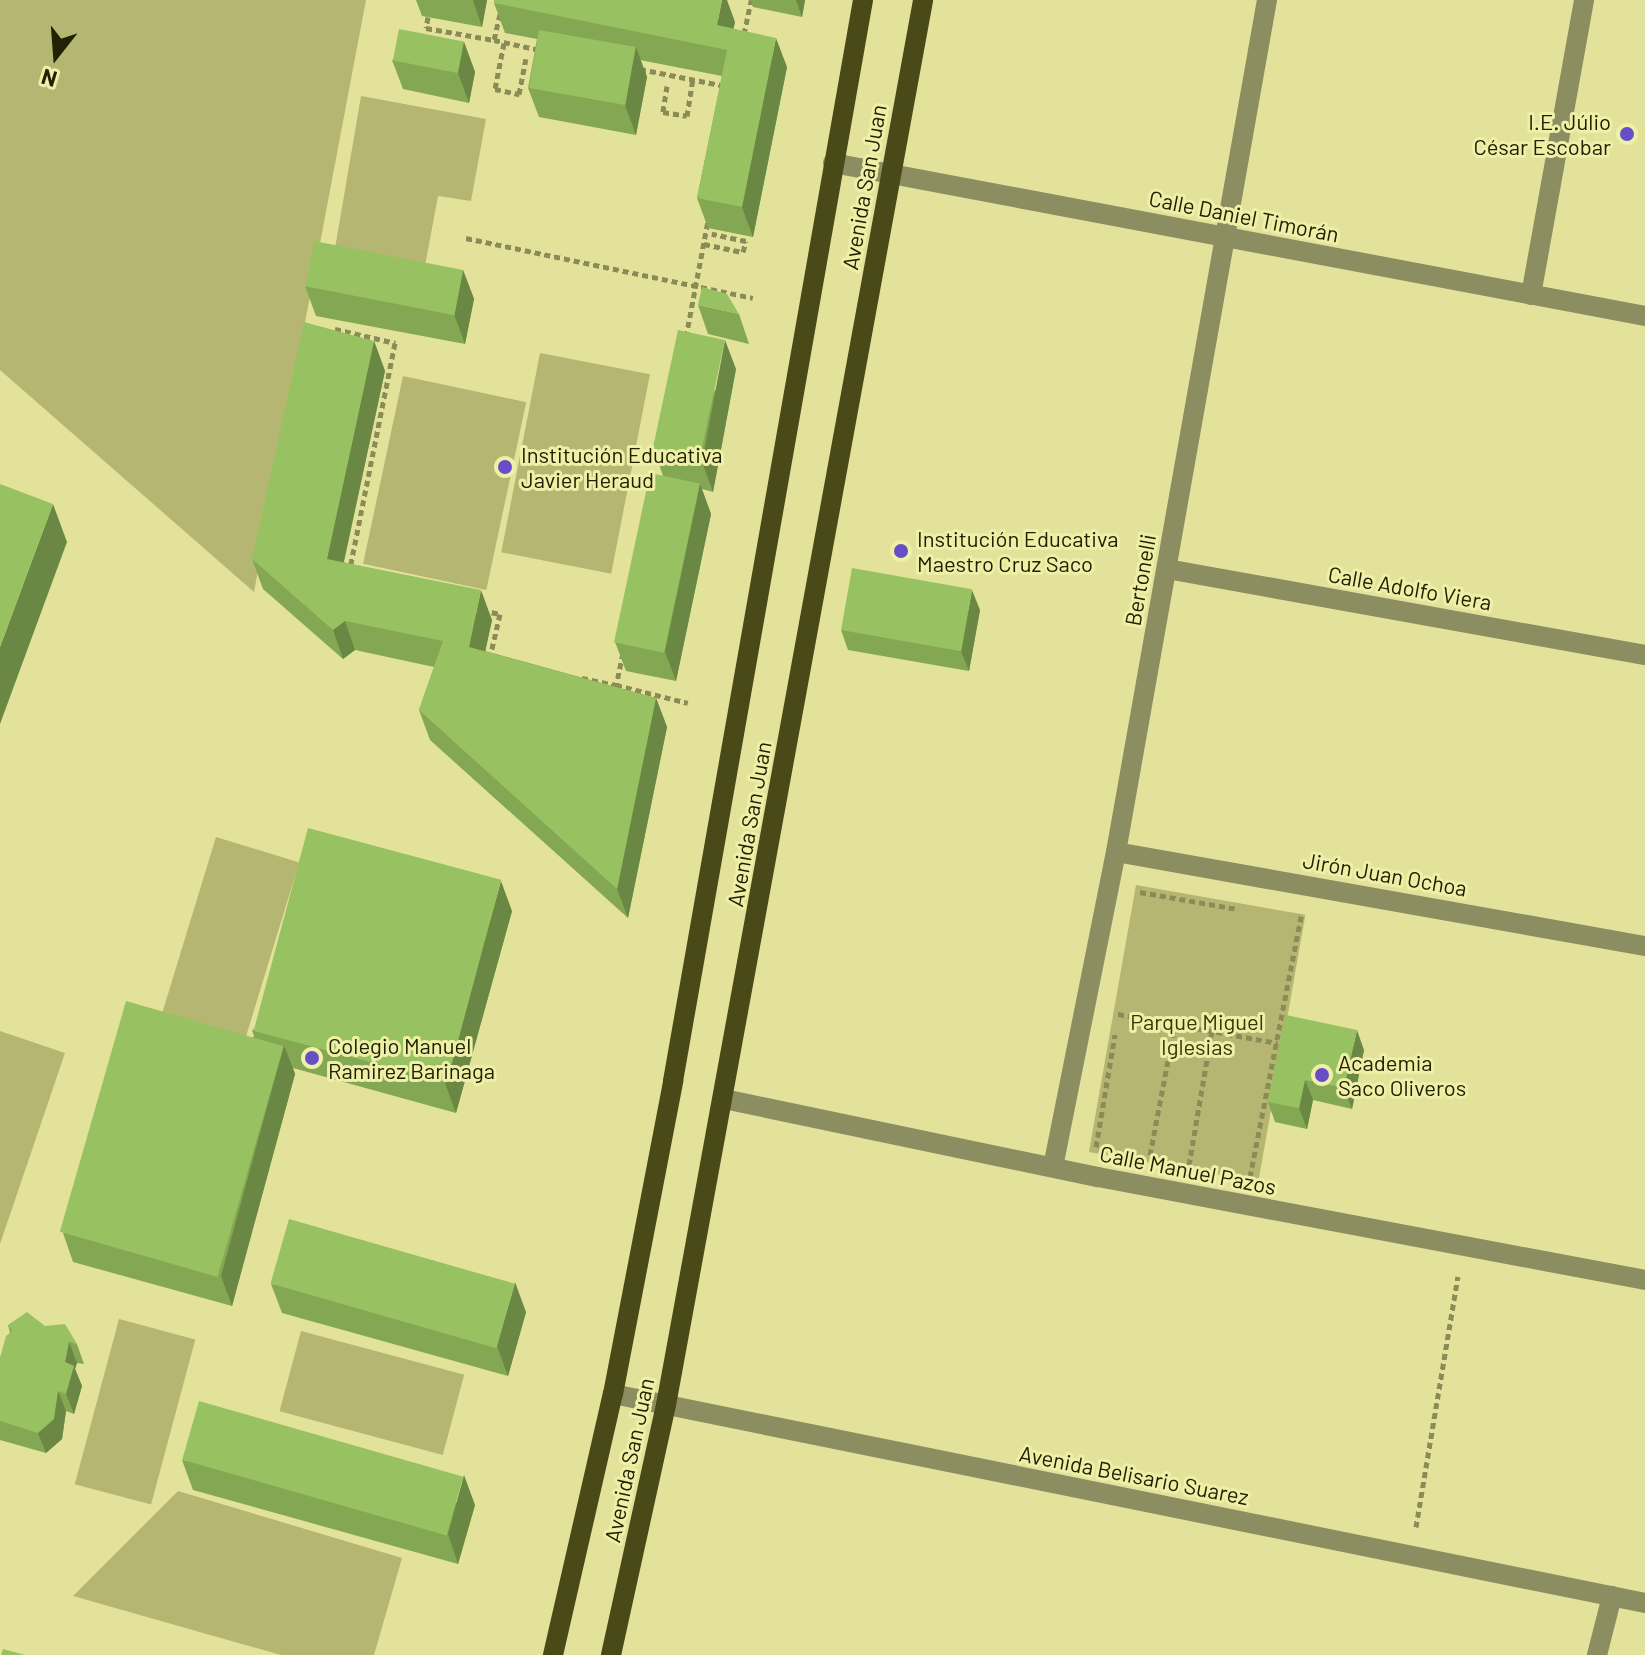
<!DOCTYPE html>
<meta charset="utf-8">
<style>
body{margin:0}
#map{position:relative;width:1645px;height:1655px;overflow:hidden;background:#e2e29b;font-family:Barlow,sans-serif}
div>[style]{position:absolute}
.green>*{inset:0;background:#b6b673;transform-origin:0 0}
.path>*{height:5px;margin-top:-2.5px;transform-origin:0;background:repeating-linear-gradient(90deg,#8b8b57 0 6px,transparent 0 10px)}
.minor>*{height:20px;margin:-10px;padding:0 10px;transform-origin:10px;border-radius:10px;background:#8c8d61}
.major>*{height:20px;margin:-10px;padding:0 10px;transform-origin:10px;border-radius:10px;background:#4a4918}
.wall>*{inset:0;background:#83a753}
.shaded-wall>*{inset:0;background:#6a8844}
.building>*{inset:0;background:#98c261;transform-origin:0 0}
.dots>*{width:22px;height:22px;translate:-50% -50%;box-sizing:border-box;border:4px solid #eff0a7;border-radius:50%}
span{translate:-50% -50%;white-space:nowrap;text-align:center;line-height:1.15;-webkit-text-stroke:6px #eff0a7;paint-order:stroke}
.poi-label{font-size:22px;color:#212104}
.right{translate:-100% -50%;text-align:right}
.left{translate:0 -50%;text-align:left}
.street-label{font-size:22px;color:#212104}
.park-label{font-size:22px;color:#373605}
.north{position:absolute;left:16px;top:16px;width:80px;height:80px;-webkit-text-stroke:6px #eff0a7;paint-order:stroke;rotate:197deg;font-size:22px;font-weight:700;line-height:32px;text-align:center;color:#212104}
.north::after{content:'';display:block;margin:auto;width:28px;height:36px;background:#212104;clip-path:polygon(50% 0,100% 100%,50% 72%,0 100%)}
</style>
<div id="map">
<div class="green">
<div style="clip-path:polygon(0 0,366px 0,254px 592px,0 370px)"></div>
<div style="clip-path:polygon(361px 96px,486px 119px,471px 201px,438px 196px,422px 282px,332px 266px)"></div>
<div style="left:540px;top:353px;width:112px;height:203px;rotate:11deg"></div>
<div style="left:403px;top:376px;width:126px;height:192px;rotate:12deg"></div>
<div style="left:216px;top:837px;width:87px;height:189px;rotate:17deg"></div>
<div style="left:1136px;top:885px;width:172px;height:271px;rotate:10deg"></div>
<div style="clip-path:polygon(0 1031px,65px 1053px,0 1244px)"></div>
<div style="left:119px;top:1319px;width:79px;height:171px;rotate:15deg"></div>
<div style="left:301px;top:1331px;width:169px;height:83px;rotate:15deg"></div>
<div style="clip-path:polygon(178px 1491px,402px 1558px,374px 1655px,281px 1655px,73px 1596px)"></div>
</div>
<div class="path">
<div style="left:500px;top:14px;width:27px;rotate:103deg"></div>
<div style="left:494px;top:40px;width:47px;rotate:12.3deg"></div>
<div style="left:428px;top:17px;width:11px;rotate:100deg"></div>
<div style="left:426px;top:28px;width:69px;rotate:10deg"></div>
<div style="left:744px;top:34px;width:35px;rotate:-78deg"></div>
<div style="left:504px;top:43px;width:47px;rotate:101.1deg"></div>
<div style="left:495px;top:89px;width:25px;rotate:12deg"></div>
<div style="left:519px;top:94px;width:36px;rotate:-79deg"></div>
<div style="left:640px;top:69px;width:87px;rotate:11.3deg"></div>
<div style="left:667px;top:86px;width:26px;rotate:99deg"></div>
<div style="left:663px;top:112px;width:24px;rotate:9deg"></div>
<div style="left:687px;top:116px;width:36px;rotate:-81deg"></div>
<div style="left:466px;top:238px;width:293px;rotate:11.8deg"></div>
<div style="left:704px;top:244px;width:40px;rotate:12deg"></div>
<div style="left:743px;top:252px;width:11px;rotate:-75deg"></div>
<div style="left:746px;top:241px;width:35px;rotate:-168deg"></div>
<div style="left:333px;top:336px;width:7px;rotate:-74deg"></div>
<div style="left:335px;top:329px;width:62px;rotate:13.1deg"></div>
<div style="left:395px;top:343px;width:229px;rotate:101.3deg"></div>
<div style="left:686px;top:337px;width:118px;rotate:-79.3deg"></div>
<div style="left:482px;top:610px;width:18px;rotate:13deg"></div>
<div style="left:500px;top:614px;width:44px;rotate:103.1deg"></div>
<div style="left:623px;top:653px;width:33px;rotate:102deg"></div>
<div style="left:616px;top:685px;width:74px;rotate:14deg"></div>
<div style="left:582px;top:678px;width:35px;rotate:12deg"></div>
<div style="left:1140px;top:892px;width:98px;rotate:9.9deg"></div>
<div style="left:1118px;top:1014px;width:162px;rotate:10.3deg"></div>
<div style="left:1096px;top:1147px;width:114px;rotate:-80.4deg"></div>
<div style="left:1150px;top:1155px;width:133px;rotate:-79.2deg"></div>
<div style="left:1189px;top:1165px;width:136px;rotate:-80.3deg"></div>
<div style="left:1250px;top:1177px;width:266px;rotate:-78.9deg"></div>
<div style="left:1416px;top:1527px;width:254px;rotate:-80.5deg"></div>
</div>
<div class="minor">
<div style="left:833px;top:163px;width:826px;rotate:10.67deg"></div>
<div style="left:1531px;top:295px;width:300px;rotate:-79.8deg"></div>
<div style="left:1167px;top:569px;width:486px;rotate:10.2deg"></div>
<div style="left:1116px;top:852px;width:537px;rotate:10.08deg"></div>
<div style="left:724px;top:1099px;width:382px;rotate:11.8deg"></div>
<div style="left:1098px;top:1177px;width:557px;rotate:10.66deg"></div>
<div style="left:1053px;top:1167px;width:321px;rotate:-78.7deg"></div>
<div style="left:1116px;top:852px;width:865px;rotate:-79.95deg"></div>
<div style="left:613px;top:1394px;width:1053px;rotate:11.45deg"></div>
<div style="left:1597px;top:1655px;width:61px;rotate:-75.7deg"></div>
</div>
<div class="major">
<div style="left:553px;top:1655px;width:268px;rotate:-77.1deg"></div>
<div style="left:613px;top:1394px;width:319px;rotate:-79.1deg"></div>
<div style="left:673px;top:1081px;width:1098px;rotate:-80.03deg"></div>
<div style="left:611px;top:1655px;width:256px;rotate:-77.6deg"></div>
<div style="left:666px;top:1405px;width:1428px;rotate:-79.63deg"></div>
</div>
<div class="wall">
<div style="clip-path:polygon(416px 0,487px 0,482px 27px,422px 16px)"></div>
<div style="clip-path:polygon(751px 0,805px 0,802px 17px,753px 7px)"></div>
<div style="clip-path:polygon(494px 3px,735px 22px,733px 29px,787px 67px,753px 237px,708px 228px,697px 198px,722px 76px,640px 60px,647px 77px,636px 135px,539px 117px,528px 88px,537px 39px,505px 33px)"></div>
<div style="clip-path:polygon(464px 42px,475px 72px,469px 103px,403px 89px,392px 60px)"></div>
<div style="clip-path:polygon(463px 270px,474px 299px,465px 344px,316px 316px,305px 286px)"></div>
<div style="clip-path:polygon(698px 305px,739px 314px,749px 344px,708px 334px)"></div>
<div style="clip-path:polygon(374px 341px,385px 371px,344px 562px,492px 620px,485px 651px,656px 698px,667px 727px,628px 918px,430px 740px,419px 710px,434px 667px,355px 650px,343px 659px,263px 589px,252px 559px)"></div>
<div style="clip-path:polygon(736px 369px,713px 492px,702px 489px,711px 514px,676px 681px,626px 671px,615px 642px,663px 476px,655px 452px)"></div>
<div style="clip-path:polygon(980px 610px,969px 671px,848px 650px,841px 630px)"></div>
<div style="clip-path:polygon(512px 911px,456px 1113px,293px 1068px,295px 1074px,232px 1306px,73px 1262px,63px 1233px,254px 1036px,252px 1030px)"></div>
<div style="clip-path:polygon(1286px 1015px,1364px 1050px,1352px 1109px,1313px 1100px,1307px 1129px,1275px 1122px,1268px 1102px)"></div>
<div style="clip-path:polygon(271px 1284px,526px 1312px,508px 1376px,282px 1313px)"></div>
<div style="clip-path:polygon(8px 1325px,45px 1326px,77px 1344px,84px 1364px,77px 1363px,75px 1369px,82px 1386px,74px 1414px,66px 1411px,62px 1439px,46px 1453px,0 1440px,0 1358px,10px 1332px)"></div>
<div style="clip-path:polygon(182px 1460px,475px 1505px,458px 1564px,193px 1490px)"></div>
</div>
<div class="shaded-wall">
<div style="clip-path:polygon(473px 0,487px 0,482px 27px)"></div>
<div style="clip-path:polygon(722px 0,727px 0,735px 22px,728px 54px,717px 25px)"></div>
<div style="clip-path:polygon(796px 0,805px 0,802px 17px)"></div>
<div style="clip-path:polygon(776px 38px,787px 67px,753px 237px,742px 207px)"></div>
<div style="clip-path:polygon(464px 42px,475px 72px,469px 103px,458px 73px)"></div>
<div style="clip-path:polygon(636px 47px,647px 77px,636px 135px,625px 105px)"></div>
<div style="clip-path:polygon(463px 270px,474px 299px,465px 344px,454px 314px)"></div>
<div style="clip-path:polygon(725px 340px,736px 369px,713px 492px,702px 462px)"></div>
<div style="clip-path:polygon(374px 341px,385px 371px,338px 588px,327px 559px)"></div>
<div style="clip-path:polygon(700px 484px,711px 514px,676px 681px,665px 652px)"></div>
<div style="clip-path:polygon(53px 504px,67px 542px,0 724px,0 647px)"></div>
<div style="clip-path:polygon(481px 590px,492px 620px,480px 676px,469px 647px)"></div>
<div style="clip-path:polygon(972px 590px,980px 610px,969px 671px,961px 651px)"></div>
<div style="clip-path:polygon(345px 621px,355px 650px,343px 659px,333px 630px)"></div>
<div style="clip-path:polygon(656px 698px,667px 727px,628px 918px,617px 889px)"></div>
<div style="clip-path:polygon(501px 881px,512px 911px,456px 1113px,445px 1083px)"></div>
<div style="clip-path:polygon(1357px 1030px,1364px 1050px,1352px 1109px,1344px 1088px)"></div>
<div style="clip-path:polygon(284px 1045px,295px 1074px,232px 1306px,221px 1276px)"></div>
<div style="clip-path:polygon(1305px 1080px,1313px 1100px,1307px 1129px,1299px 1108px)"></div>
<div style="clip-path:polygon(515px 1282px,526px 1312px,508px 1376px,497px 1346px)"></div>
<div style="clip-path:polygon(69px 1342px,77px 1363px,75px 1369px,82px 1386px,74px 1414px,66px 1394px,65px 1362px)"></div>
<div style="clip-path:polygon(58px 1391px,66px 1411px,62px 1439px,46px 1453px,38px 1433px)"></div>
<div style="clip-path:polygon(464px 1475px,475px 1505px,458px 1564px,448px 1534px)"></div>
</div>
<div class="building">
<div style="clip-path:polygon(494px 0,722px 0,717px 25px,776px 38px,742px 207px,697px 198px,727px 50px,494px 3px)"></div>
<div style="left:399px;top:29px;width:66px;height:32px;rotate:11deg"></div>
<div style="left:539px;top:30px;width:98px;height:59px;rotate:10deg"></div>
<div style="left:314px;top:241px;width:152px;height:46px;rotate:11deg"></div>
<div style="clip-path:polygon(702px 287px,727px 294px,739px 314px,698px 305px)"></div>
<div style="clip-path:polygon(304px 322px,374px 341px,327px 559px,481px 590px,469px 647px,656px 698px,617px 889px,419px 710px,443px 641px,345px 621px,333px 630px,252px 559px)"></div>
<div style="left:678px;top:330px;width:48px;height:124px;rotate:12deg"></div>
<div style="left:650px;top:473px;width:51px;height:173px;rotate:12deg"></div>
<div style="clip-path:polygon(0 484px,53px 504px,0 647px)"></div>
<div style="left:852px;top:568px;width:122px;height:63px;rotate:10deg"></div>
<div style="left:308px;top:828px;width:200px;height:210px;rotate:15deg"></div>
<div style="left:126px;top:1001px;width:164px;height:240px;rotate:16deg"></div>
<div style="clip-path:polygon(1286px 1015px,1357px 1030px,1344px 1088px,1305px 1080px,1299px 1108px,1268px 1102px)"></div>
<div style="left:289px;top:1219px;width:235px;height:67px;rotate:16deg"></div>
<div style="clip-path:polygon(27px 1312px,45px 1326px,65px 1324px,77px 1344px,69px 1342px,65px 1362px,74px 1366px,66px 1394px,58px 1391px,54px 1419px,38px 1433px,0 1421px,0 1358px,6px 1336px,12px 1331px,8px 1325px)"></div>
<div style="left:199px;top:1401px;width:275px;height:61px;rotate:16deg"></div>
<div style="clip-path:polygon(3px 1649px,25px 1655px,1px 1655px)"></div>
</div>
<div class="dots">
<div style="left:1627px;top:134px;background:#674dc6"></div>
<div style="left:505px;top:467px;background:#674dc6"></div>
<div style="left:901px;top:551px;background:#674dc6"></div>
<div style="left:312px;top:1058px;background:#674dc6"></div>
<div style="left:1322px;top:1075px;background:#674dc6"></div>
</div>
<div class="poi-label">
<span class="right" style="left:1611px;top:134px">I.E. Júlio<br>César Escobar</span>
<span class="left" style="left:521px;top:467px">Institución Educativa<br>Javier Heraud</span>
<span class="left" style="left:917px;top:551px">Institución Educativa<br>Maestro Cruz Saco</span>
<span class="left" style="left:328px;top:1058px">Colegio Manuel<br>Ramirez Barinaga</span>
<span class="left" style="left:1338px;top:1075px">Academia<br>Saco Oliveros</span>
</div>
<div class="street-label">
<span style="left:864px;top:187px;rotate:-80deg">Avenida San Juan</span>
<span style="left:1244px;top:216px;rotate:11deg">Calle Daniel Timorán</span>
<span style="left:1140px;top:580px;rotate:-80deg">Bertonelli</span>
<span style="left:1410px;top:588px;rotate:10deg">Calle Adolfo Viera</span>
<span style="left:749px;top:824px;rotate:-80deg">Avenida San Juan</span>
<span style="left:1385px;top:874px;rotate:10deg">Jirón Juan Ochoa</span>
<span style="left:1188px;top:1170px;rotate:11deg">Calle Manuel Pazos</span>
<span style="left:629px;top:1460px;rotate:-78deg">Avenida San Juan</span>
<span style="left:1134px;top:1475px;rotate:11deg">Avenida Belisario Suarez</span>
</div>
<div class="park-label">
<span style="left:1197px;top:1034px">Parque Miguel<br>Iglesias</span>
</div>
<div class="north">N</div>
</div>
